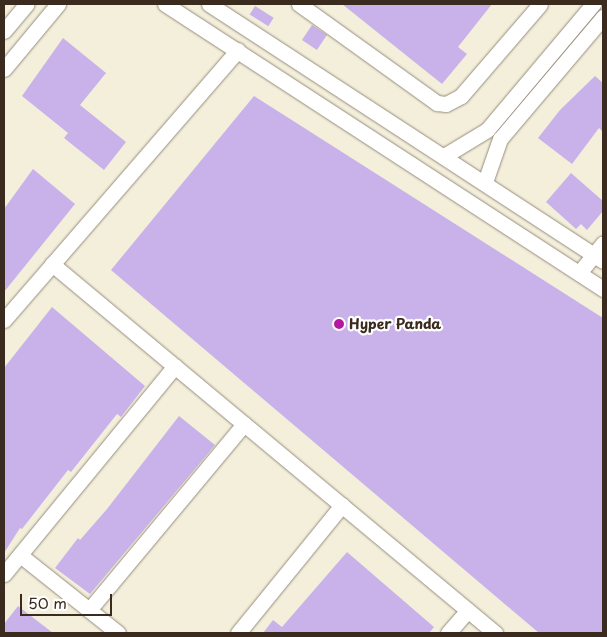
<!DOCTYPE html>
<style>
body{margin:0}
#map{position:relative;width:607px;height:637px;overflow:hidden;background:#f3efdb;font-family:"Playpen Sans",sans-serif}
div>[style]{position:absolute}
.building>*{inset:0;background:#c9b2ea;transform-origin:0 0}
.roads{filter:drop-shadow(0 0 1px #978c7c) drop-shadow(0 0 1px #978c7c)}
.minor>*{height:15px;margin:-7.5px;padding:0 7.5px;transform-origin:7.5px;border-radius:7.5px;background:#fff}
.dots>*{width:14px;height:14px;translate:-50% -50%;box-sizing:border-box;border:2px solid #fff;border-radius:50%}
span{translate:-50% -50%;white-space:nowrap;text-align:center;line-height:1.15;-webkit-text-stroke:4.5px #fff;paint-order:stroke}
.poi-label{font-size:14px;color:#3b2a1e;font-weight:700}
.left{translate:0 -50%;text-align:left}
.frame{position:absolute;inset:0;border:5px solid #3b2a1e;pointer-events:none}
.scale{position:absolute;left:20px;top:594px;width:92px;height:22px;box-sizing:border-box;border:2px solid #3b2a1e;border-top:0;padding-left:6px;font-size:15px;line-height:18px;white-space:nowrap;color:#3b2a1e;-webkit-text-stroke:4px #fff;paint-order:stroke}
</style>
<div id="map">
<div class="building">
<div style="clip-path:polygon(342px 4px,492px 4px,458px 47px,467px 54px,442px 84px)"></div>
<div style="left:255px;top:6px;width:22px;height:10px;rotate:32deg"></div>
<div style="left:312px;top:25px;width:18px;height:18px;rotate:34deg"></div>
<div style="clip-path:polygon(63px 38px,106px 73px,80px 105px,126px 142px,104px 170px,64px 138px,68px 133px,22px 96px)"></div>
<div style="clip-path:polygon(595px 76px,603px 83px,603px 132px,599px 128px,572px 164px,538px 138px,560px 110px)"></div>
<div style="clip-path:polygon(254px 96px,603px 318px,603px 633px,539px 633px,111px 270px)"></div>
<div style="clip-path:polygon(33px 169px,75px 204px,4px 292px,4px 209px)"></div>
<div style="clip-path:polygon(571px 173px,603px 201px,603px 211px,587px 230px,581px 224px,576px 229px,546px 202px)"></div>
<div style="clip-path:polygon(52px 307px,145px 386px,121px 417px,117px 414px,71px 472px,68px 470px,22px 529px,20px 528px,4px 553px,4px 368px)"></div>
<div style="clip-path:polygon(179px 416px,215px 445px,90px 594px,55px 568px,78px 538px,80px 540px,107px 509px)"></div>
<div style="clip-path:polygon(347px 552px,434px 627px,429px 633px,263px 633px,273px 620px,282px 627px)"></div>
<div style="clip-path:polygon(18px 606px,53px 633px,4px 633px,4px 624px)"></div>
</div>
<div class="roads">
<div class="minor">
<div style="left:165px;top:4px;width:523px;rotate:33.05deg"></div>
<div style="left:209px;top:4px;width:470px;rotate:33.1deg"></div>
<div style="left:299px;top:4px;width:170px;rotate:35.7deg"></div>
<div style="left:437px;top:103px;width:9px;rotate:6deg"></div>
<div style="left:446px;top:104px;width:17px;rotate:-28deg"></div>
<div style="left:461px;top:96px;width:121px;rotate:-49.3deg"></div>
<div style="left:4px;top:31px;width:35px;rotate:-50deg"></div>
<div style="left:4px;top:69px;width:85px;rotate:-50.3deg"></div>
<div style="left:444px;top:156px;width:50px;rotate:-31.2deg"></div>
<div style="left:487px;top:130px;width:165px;rotate:-49.9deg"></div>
<div style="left:485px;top:182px;width:46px;rotate:-70.8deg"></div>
<div style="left:500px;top:139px;width:160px;rotate:-49.8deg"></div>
<div style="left:52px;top:264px;width:577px;rotate:39.79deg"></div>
<div style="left:579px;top:273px;width:38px;rotate:-51deg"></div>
<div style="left:4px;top:320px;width:357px;rotate:-49.1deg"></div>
<div style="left:20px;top:555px;width:125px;rotate:38.5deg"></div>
<div style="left:4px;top:574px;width:269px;rotate:-50.6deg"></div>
<div style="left:89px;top:610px;width:242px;rotate:-50.2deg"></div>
<div style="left:238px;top:633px;width:165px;rotate:-50.9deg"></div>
<div style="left:448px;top:633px;width:30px;rotate:-49deg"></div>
</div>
</div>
<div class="dots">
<div style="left:339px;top:324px;background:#b5179e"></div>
</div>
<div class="poi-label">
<span class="left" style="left:349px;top:324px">Hyper Panda</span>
</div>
<div class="frame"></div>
<div class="scale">50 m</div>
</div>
